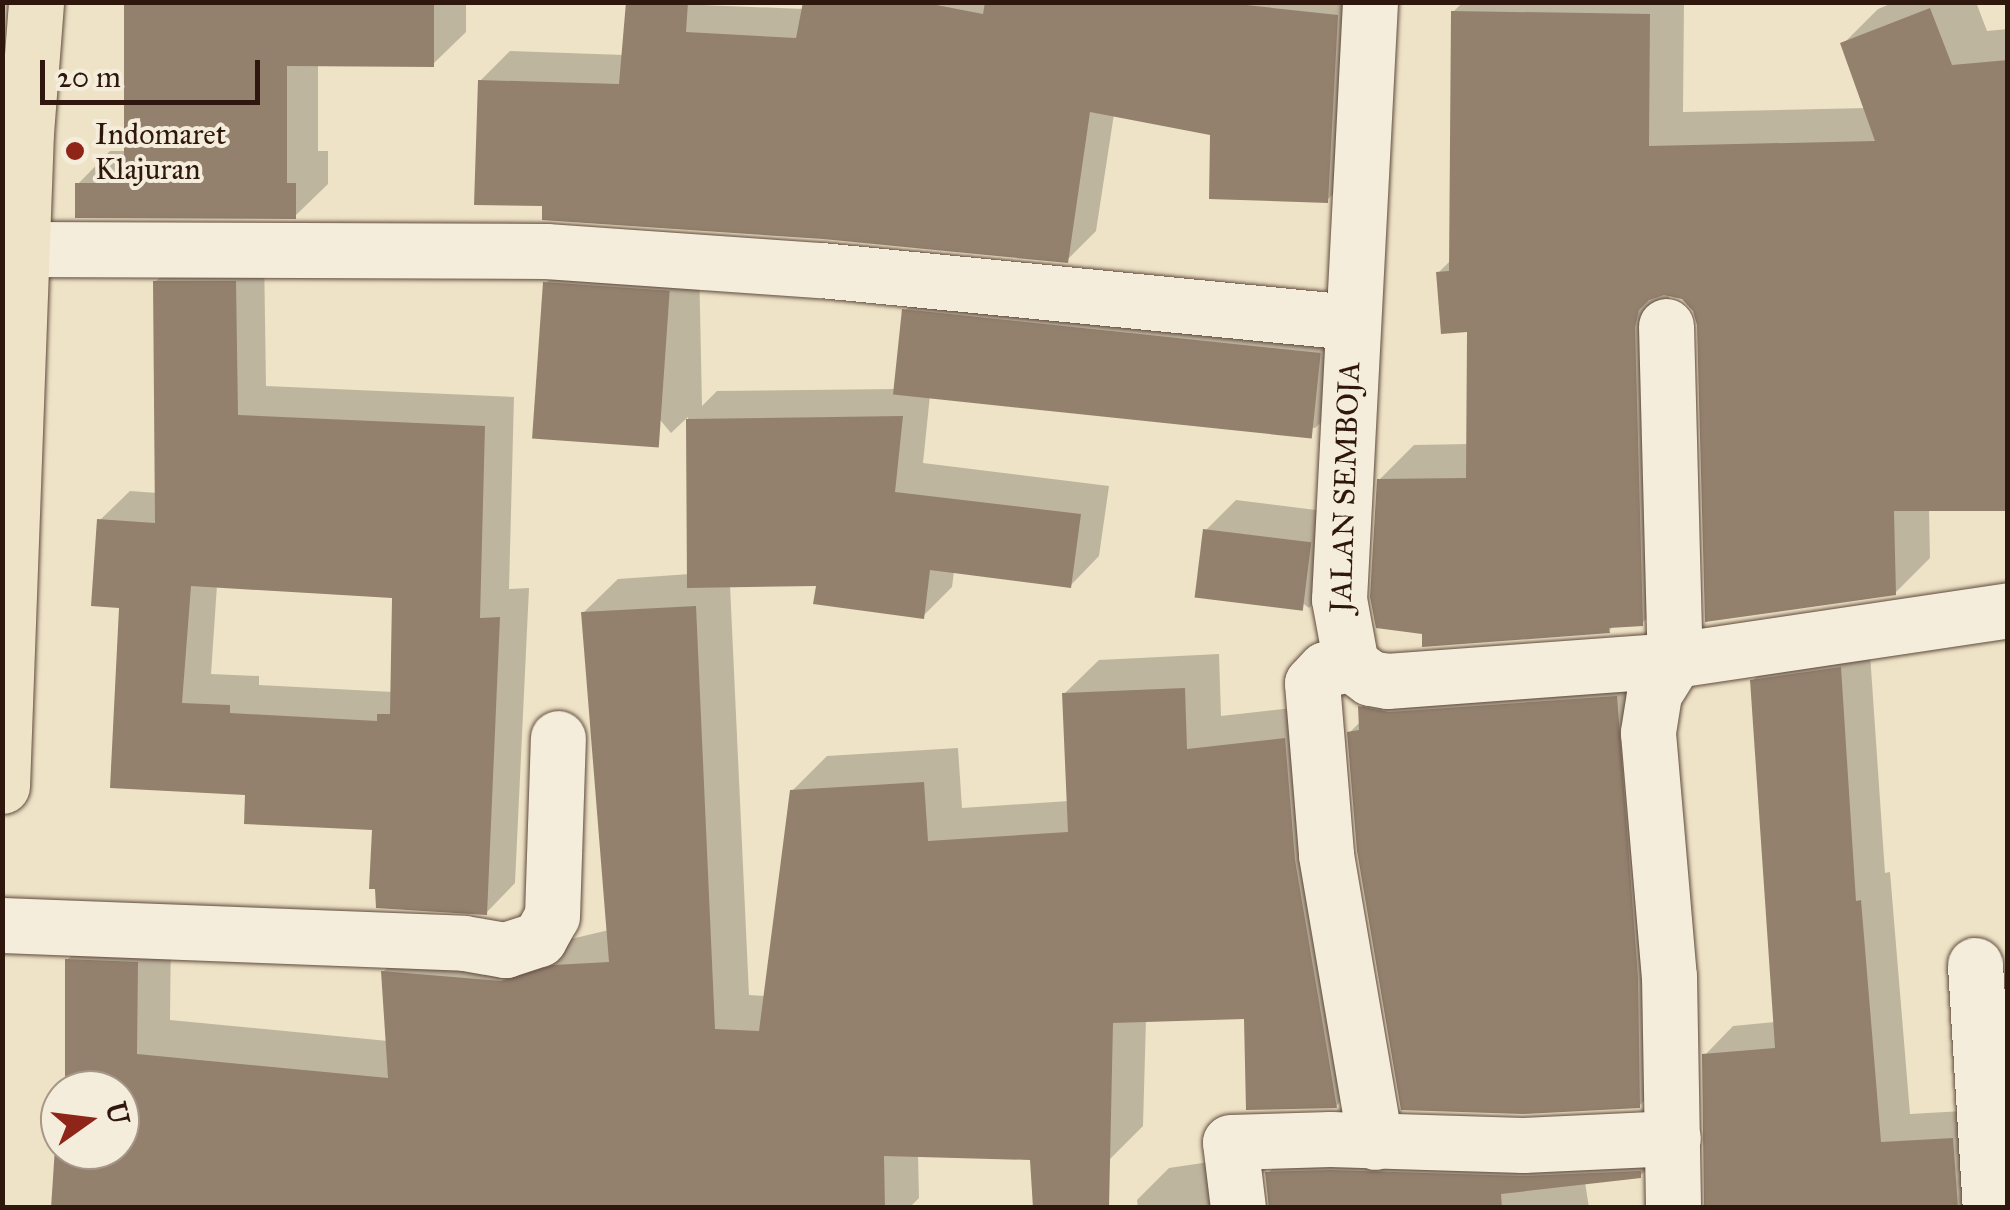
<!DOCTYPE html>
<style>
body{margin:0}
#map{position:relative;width:2010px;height:1210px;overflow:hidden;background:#eee3c7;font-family:"IM FELL Great Primer",serif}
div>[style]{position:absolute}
.shadow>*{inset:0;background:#0003}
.building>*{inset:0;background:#93816e;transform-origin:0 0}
.roads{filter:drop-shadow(0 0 2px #604a3c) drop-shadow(0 0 2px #604a3c)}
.minor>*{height:55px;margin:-27.5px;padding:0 27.5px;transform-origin:27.5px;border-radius:27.5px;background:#f4eddb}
.major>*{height:55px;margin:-27.5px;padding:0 27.5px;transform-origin:27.5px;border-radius:27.5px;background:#eee3c7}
.dots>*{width:28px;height:28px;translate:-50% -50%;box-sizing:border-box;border:5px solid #f4eddb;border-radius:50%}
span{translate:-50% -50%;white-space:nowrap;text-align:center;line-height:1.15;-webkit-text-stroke:8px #f4eddb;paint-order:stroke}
.poi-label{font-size:30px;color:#30170e}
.left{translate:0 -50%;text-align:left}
.street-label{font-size:30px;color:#30170e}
.frame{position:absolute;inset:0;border:5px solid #30170e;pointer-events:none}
.north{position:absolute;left:40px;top:1070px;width:100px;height:100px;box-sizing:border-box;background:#f4eddb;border:2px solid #a69789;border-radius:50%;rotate:76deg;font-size:28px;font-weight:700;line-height:40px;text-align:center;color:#30170e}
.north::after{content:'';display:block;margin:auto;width:35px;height:45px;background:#8f2418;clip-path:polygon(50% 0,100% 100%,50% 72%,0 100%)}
.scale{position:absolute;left:40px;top:60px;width:220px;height:45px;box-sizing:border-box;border:5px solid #30170e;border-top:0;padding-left:12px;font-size:30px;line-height:35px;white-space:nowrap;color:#30170e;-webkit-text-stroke:8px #f4eddb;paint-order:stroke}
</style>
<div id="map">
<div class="shadow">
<div style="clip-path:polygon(126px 2px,466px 2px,466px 32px,433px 64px,318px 63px,318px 151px,328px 151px,328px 184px,295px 216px,78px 184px,110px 151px,126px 151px)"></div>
<div style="clip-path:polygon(628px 2px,804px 9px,805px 2px,1365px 2px,1357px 171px,1327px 200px,1212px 133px,1114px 114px,1096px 231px,1067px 260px,544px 204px,480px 81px,510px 51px,624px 55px)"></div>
<div style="clip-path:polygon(1463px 2px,1684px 2px,1683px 112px,1866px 108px,1843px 44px,1878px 9px,1895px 2px,1976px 2px,1987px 31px,2008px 29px,2008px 506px,1929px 509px,1930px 558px,1895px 593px,1700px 325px,1695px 309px,1683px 297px,1669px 293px,1677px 588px,1642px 623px,1614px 625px,1609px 631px,1425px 632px,1379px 480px,1414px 445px,1469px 444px,1469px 330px,1438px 273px,1452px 259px,1453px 12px)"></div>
<div style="clip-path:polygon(evenodd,185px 252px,264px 252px,266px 386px,514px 397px,509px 589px,529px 588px,515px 883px,486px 913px,374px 828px,248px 793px,113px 785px,122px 606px,100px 520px,130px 491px,157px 493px,155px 282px,185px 252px,217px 585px,395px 595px,393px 692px,259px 685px,259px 676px,211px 674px,217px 585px)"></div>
<div style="clip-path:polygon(576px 253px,699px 261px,702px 406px,717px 391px,896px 389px,905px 311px,933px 282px,1348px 323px,1344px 400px,1315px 428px,930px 395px,923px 463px,1109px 486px,1099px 556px,1070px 586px,954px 571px,952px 587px,923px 616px,818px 584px,730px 585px,749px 995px,766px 996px,792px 791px,827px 756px,958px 748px,962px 808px,1069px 801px,1064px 694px,1099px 660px,1219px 654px,1221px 716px,1319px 705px,1371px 1071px,1336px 1106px,1247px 1016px,1146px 1019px,1143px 1126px,1109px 1160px,918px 1154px,919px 1198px,909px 1208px,54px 1208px,60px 1131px,60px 1150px,120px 1150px,120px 1090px,68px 1090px,67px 960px,102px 925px,171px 928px,170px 1020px,388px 1041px,383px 972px,418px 938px,537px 947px,609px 930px,583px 613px,618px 579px,690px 574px,688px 417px,671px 433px,546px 283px)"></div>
<div style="clip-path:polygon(1236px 500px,1340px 513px,1339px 578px,1309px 608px,1206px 530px)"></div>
<div style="clip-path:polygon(1869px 639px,1885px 873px,1890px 872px,1910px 1114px,1981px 1110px,1988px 1208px,1707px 1208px,1704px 1056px,1733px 1026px,1775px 1022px,1752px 681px,1782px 652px)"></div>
<div style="clip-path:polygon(1652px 661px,1674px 1070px,1639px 1106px,1350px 732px,1361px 721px,1361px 707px,1396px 672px)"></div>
<div style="clip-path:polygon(1300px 1141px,1672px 1144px,1640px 1176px,1585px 1182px,1589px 1208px,1138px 1208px,1137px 1200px,1169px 1168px,1236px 1158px,1257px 1205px,1269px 1207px,1268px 1173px)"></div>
</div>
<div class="building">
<div style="clip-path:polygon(124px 2px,434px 2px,434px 67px,287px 66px,287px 183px,296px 183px,296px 219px,75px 218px,75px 183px,124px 183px)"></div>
<div style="clip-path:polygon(626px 2px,688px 2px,686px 32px,796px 38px,803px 2px,921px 2px,983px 14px,985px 2px,1218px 2px,1338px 15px,1328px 203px,1209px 199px,1210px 135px,1090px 112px,1068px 263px,823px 239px,542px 220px,542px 206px,474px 205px,478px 80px,619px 84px)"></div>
<div style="clip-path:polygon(1930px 8px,1952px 65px,2008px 60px,2006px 511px,1894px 511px,1896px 595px,1705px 622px,1697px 325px,1693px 311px,1682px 299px,1664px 295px,1649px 300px,1639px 310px,1635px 327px,1643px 626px,1609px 628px,1610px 633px,1422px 647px,1422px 634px,1376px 628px,1370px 597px,1377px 479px,1466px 478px,1467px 332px,1441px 334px,1436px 272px,1449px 271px,1451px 11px,1650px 14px,1649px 146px,1875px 141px,1840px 43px)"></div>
<div style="clip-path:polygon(evenodd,153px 281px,236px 281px,238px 415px,485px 426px,480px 618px,500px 617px,487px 915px,376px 908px,375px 889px,369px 889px,372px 830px,244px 824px,245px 795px,110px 788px,119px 608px,91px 606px,97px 519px,155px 523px,153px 281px,191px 586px,392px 598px,390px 714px,377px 714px,377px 721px,230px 713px,230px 705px,182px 703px,191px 586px)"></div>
<div style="left:543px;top:282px;width:127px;height:157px;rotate:4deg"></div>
<div style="left:902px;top:309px;width:421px;height:86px;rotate:6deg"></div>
<div style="clip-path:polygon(903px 416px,895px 492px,1081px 514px,1071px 588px,930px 570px,924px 619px,813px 604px,816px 586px,687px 588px,686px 419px)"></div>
<div style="left:1203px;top:529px;width:109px;height:69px;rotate:7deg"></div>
<div style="clip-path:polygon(696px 606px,715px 1029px,759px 1031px,790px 790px,924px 782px,928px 841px,1068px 832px,1062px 693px,1185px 688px,1187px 749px,1285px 738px,1295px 860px,1337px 1108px,1246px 1110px,1244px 1019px,1113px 1023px,1109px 1208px,1033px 1208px,1030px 1160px,884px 1156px,885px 1208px,51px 1208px,56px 1132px,60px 1133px,60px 1150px,120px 1150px,120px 1090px,65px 1090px,65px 959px,138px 962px,137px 1054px,388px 1078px,381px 971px,501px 981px,553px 965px,609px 962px,581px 612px)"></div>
<div style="clip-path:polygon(1841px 667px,1856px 901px,1861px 900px,1881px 1142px,1953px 1138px,1958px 1208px,1704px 1208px,1702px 1054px,1775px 1048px,1750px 680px)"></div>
<div style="clip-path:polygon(1617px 696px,1638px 978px,1640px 1108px,1523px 1114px,1401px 1110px,1357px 851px,1347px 732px,1359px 730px,1358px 706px,1389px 712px)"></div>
<div style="clip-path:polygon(1330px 1170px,1522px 1176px,1641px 1171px,1641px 1178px,1501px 1194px,1502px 1208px,1269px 1208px,1265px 1172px)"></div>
</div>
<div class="roads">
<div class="minor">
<div style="left:1370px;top:2px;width:598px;rotate:92.97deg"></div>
<div style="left:1339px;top:599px;width:66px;rotate:79.5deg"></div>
<div style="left:1351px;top:664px;width:24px;rotate:36deg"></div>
<div style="left:1370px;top:678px;width:17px;rotate:10deg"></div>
<div style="left:1387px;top:681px;width:289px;rotate:-4.2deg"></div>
<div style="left:1675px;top:660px;width:337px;rotate:-8.5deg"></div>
<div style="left:23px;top:249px;width:523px;rotate:0.22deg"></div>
<div style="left:546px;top:251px;width:276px;rotate:4deg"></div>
<div style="left:821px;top:270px;width:532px;rotate:5.61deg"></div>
<div style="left:1666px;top:326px;width:334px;rotate:88.5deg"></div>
<div style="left:1675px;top:660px;width:40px;rotate:122deg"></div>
<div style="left:1654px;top:694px;width:39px;rotate:99deg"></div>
<div style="left:1648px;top:733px;width:244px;rotate:85.1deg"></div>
<div style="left:1669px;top:976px;width:232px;rotate:89deg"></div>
<div style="left:1351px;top:664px;width:26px;rotate:169deg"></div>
<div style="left:1325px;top:669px;width:19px;rotate:133deg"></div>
<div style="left:1312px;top:683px;width:173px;rotate:85.3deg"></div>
<div style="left:1326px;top:855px;width:291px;rotate:80.3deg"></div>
<div style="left:2px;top:925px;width:462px;rotate:2.2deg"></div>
<div style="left:464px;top:943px;width:42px;rotate:9.7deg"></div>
<div style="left:505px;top:950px;width:36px;rotate:-18deg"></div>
<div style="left:539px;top:939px;width:26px;rotate:-61deg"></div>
<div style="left:552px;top:916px;width:178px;rotate:-88.1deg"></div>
<div style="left:1975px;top:965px;width:243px;rotate:86.5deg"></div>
<div style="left:1238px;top:1208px;width:66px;rotate:-96.9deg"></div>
<div style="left:1230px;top:1142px;width:100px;rotate:-1.7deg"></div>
<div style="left:1330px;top:1139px;width:193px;rotate:1.8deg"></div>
<div style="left:1523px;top:1145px;width:150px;rotate:-2.7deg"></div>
</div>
<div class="major">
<div style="left:2px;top:786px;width:653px;rotate:-87.9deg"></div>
<div style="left:26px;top:133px;width:131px;rotate:-85.6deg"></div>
</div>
</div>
<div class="dots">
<div style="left:75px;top:151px;background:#8f2418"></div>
</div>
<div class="poi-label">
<span class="left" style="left:95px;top:151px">Indomaret<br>Klajuran</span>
</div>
<div class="street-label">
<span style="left:1345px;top:487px;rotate:-88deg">JALAN SEMBOJA</span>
</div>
<div class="frame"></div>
<div class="north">U</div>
<div class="scale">20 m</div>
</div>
